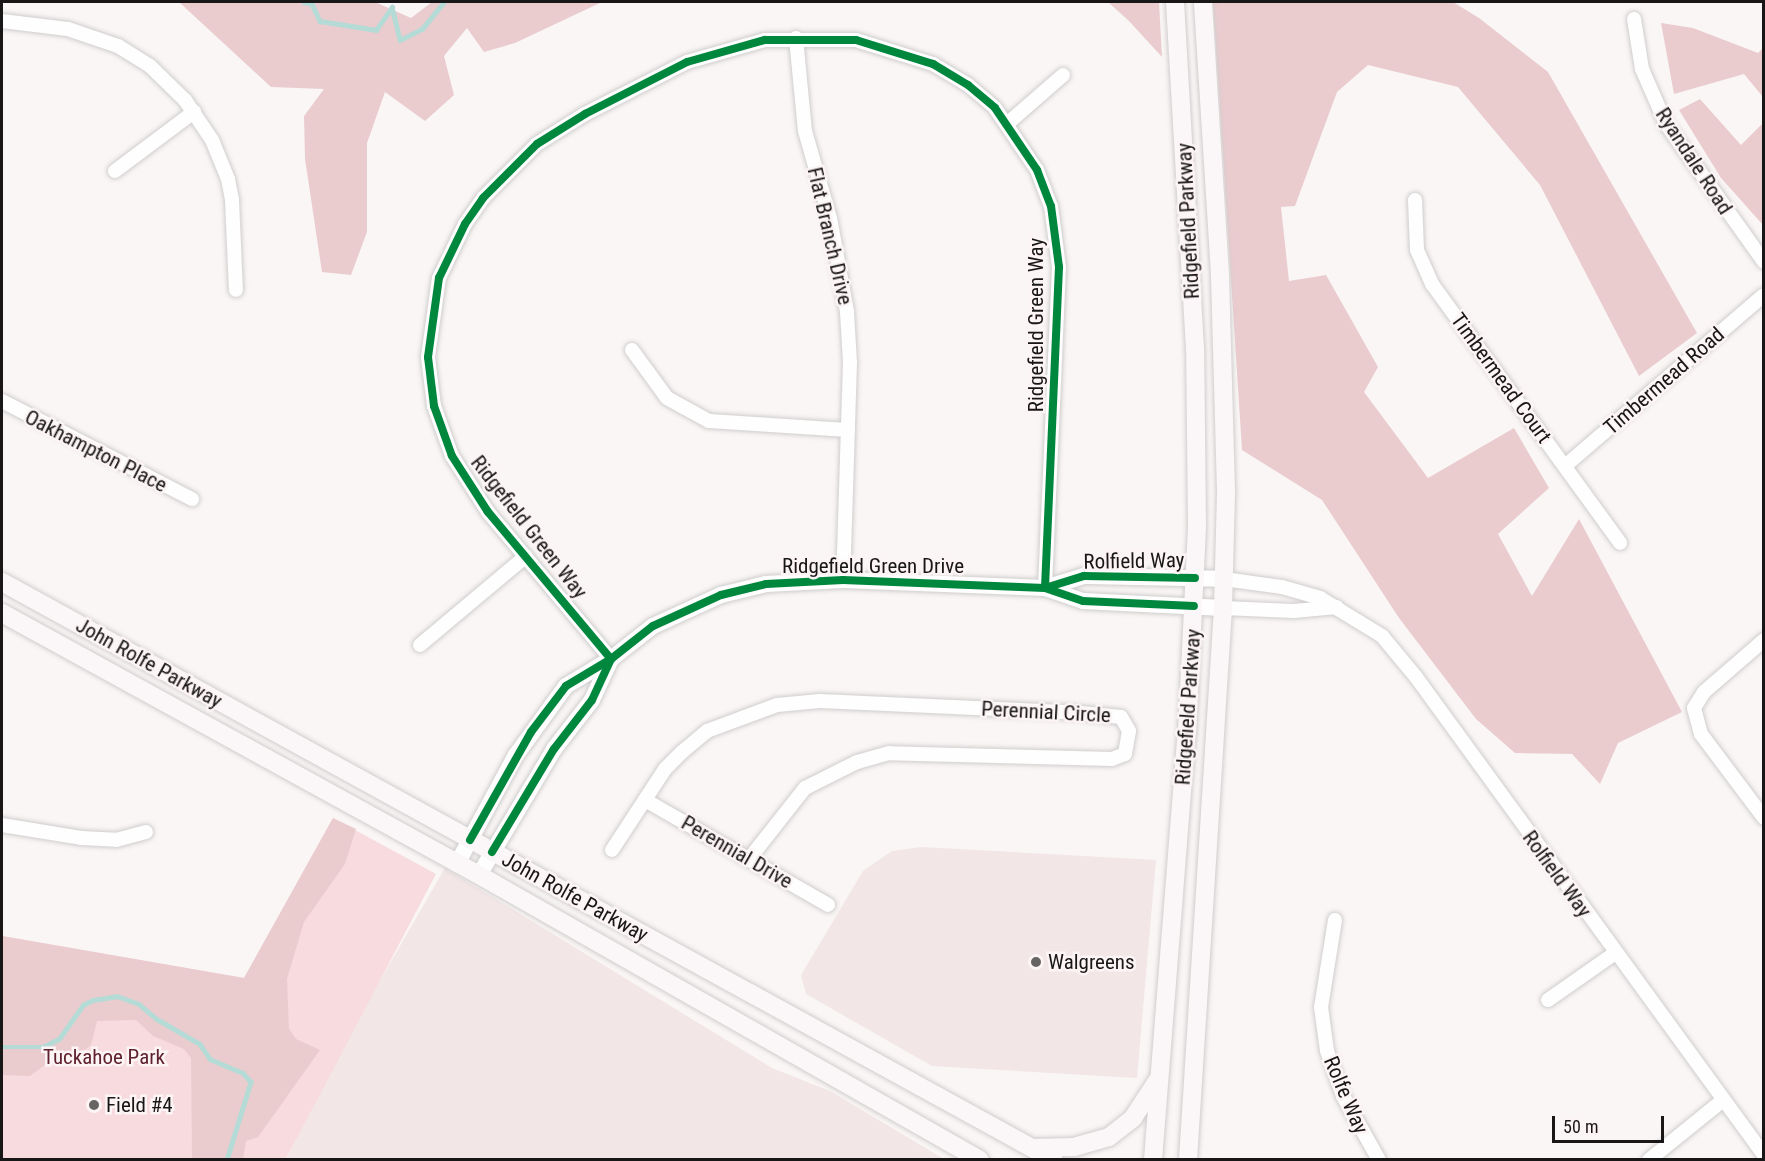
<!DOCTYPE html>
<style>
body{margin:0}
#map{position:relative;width:1765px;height:1161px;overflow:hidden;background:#faf6f6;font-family:"Roboto Condensed",sans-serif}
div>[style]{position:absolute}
.built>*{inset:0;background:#f2e6e7}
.green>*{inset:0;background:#f7dbde}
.forest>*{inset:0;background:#eacccf}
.stream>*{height:4.5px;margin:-2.25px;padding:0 2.25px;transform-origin:2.25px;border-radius:2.25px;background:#b4dbd6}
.roads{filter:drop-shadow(0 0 2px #d0cdcd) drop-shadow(0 0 2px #d0cdcd)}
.minor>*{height:14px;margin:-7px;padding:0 7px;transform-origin:7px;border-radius:7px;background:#fefefe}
.tertiary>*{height:16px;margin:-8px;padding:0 8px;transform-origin:8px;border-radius:8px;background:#fefefe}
.secondary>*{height:18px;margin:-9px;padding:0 9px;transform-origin:9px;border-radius:9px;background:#fbf7f8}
.cycleway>*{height:8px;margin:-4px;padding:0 4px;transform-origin:4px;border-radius:4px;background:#00873e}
.dots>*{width:16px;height:16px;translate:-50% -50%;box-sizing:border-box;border:3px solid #fcf4f5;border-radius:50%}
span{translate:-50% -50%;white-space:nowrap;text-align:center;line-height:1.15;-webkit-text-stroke:5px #fcf4f5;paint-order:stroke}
.street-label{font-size:21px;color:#181616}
.poi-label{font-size:21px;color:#181616}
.left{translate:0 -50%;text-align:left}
.park-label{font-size:21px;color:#60222e}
.frame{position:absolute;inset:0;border:3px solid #181616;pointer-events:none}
.scale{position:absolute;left:1552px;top:1116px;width:112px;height:27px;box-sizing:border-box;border:3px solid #181616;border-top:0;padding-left:8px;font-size:18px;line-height:21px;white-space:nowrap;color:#181616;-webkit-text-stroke:4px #fcf4f5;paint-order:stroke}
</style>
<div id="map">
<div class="built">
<div style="clip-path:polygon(921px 847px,1156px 860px,1137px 1078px,932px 1066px,806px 994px,801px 975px,863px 871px,892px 851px)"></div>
<div style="clip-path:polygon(445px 868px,772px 1068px,830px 1091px,944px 1159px,286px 1160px,352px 1029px)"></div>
</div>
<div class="green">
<div style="clip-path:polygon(333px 818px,436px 874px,286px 1159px,2px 1159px,2px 936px,244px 978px)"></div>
</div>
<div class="forest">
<div style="clip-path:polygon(179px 2px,375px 2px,411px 18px,432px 2px,602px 2px,515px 43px,484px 52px,467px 28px,444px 56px,454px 95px,425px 121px,385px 92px,367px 143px,367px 232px,351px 275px,322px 272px,305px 159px,304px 116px,324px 89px,271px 87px)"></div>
<div style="clip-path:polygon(1108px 2px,1159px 2px,1162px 57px,1129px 21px)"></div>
<div style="clip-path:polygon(1213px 2px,1453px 2px,1479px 18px,1548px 72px,1697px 333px,1639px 376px,1540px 185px,1458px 87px,1368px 65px,1337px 92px,1295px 206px,1281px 207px,1289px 281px,1326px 275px,1378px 367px,1364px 392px,1428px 478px,1514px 428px,1549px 488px,1498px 534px,1532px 596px,1579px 519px,1682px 712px,1618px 743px,1600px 784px,1572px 754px,1515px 753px,1476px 719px,1399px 618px,1322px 500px,1242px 450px)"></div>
<div style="clip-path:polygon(1661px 23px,1693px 28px,1758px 53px,1763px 48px,1763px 97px,1744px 74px,1674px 94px)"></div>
<div style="clip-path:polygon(1700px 99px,1741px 145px,1763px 123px,1763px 225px,1721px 178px,1679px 110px)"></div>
<div style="clip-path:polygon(333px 818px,356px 829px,345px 864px,304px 922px,287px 979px,289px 1029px,296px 1039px,320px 1050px,258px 1137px,246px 1141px,243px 1159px,192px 1159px,191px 1058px,184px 1049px,153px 1036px,136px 1020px,97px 1021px,91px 1045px,78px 1055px,49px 1062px,30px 1076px,2px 1075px,2px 936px,244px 978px)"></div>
</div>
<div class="stream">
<div style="left:304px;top:2px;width:8px;rotate:14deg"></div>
<div style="left:312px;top:4px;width:19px;rotate:65deg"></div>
<div style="left:320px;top:21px;width:57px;rotate:9.1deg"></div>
<div style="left:376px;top:30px;width:28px;rotate:-55deg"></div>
<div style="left:392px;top:7px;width:34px;rotate:76deg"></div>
<div style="left:400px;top:40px;width:25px;rotate:-27deg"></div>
<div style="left:422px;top:29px;width:35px;rotate:-51deg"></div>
<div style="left:2px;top:1047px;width:41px"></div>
<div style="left:43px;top:1047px;width:18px;rotate:-27deg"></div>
<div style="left:59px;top:1039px;width:42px;rotate:-54.8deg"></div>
<div style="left:83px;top:1005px;width:11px;rotate:-27deg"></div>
<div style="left:93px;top:1000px;width:24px;rotate:-9deg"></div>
<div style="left:117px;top:996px;width:23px;rotate:20deg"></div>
<div style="left:139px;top:1004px;width:23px;rotate:40deg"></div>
<div style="left:157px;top:1019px;width:50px;rotate:30.2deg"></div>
<div style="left:200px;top:1044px;width:18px;rotate:56deg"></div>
<div style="left:210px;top:1059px;width:36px;rotate:23deg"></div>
<div style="left:243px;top:1073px;width:12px;rotate:48deg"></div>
<div style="left:251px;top:1082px;width:82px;rotate:107.1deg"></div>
</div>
<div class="roads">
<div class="minor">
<div style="left:1634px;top:19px;width:51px;rotate:80.9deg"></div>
<div style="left:1642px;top:69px;width:60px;rotate:66.4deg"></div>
<div style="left:1666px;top:124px;width:169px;rotate:54.6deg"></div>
<div style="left:2px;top:21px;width:66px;rotate:6.9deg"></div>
<div style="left:68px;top:29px;width:53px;rotate:18.8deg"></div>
<div style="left:118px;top:46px;width:38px;rotate:32deg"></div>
<div style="left:150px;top:66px;width:49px;rotate:44.2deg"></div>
<div style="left:185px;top:100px;width:48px;rotate:56deg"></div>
<div style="left:212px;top:140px;width:42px;rotate:67.7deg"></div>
<div style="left:228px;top:179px;width:21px;rotate:79deg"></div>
<div style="left:232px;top:200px;width:90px;rotate:87.5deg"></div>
<div style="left:796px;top:38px;width:93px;rotate:84.5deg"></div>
<div style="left:805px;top:131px;width:91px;rotate:74deg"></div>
<div style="left:830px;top:218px;width:96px;rotate:79.7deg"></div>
<div style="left:847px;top:312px;width:50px;rotate:86.6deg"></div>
<div style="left:850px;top:362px;width:218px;rotate:91.8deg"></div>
<div style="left:1008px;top:123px;width:73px;rotate:-41.1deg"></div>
<div style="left:115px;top:171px;width:99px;rotate:-36.8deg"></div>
<div style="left:1415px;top:200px;width:50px;rotate:87.7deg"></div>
<div style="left:1417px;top:250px;width:37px;rotate:66deg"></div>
<div style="left:1432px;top:284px;width:320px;rotate:54deg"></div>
<div style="left:632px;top:350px;width:59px;rotate:53.9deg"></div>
<div style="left:667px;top:398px;width:48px;rotate:28.7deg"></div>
<div style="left:709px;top:421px;width:139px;rotate:3.7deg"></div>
<div style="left:2px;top:401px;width:214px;rotate:27.3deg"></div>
<div style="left:1565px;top:466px;width:262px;rotate:-40.7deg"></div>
<div style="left:1224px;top:579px;width:59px;rotate:7.9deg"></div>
<div style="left:1282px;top:587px;width:40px;rotate:16deg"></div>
<div style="left:1320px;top:598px;width:73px;rotate:31.5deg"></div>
<div style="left:1382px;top:636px;width:53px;rotate:50.3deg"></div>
<div style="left:1416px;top:677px;width:591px;rotate:53.94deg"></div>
<div style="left:1223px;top:608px;width:71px;rotate:2.4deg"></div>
<div style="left:1294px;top:611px;width:43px;rotate:-5.3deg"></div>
<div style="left:1764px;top:640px;width:79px;rotate:139.1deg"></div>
<div style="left:1704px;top:692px;width:19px;rotate:122deg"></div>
<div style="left:1694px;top:708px;width:27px;rotate:75deg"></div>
<div style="left:1701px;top:734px;width:105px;rotate:53.1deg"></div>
<div style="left:420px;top:645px;width:138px;rotate:-40deg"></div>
<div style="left:611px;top:659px;width:192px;rotate:-129.9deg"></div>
<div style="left:488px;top:512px;width:67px;rotate:-122.7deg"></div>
<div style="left:452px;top:456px;width:53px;rotate:-109.8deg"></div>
<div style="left:434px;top:406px;width:49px;rotate:-97deg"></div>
<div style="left:428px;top:357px;width:80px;rotate:-82.1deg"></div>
<div style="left:439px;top:278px;width:60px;rotate:-64.3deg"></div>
<div style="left:465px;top:224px;width:32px;rotate:-55deg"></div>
<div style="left:483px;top:198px;width:76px;rotate:-45deg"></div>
<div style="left:537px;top:144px;width:57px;rotate:-32deg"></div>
<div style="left:585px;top:114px;width:114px;rotate:-27deg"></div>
<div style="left:687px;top:62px;width:81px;rotate:-15.8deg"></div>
<div style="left:765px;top:40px;width:91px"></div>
<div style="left:856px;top:40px;width:81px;rotate:17.3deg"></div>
<div style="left:933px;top:64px;width:41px;rotate:31deg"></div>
<div style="left:968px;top:85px;width:35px;rotate:40deg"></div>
<div style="left:995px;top:108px;width:75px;rotate:55.9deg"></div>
<div style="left:1037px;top:170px;width:39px;rotate:69deg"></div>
<div style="left:1051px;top:206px;width:62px;rotate:82.5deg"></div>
<div style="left:1059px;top:267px;width:321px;rotate:92.5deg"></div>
<div style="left:645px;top:800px;width:211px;rotate:29.8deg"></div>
<div style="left:2px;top:825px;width:80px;rotate:9.3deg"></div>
<div style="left:81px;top:838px;width:35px;rotate:3deg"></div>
<div style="left:116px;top:840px;width:31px;rotate:-15deg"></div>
<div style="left:612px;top:850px;width:97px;rotate:-56.8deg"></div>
<div style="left:665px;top:769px;width:24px;rotate:-45deg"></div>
<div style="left:682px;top:752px;width:33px;rotate:-40deg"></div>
<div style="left:707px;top:731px;width:75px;rotate:-20.4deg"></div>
<div style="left:777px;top:705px;width:43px;rotate:-5.3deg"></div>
<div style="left:820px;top:701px;width:260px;rotate:2.6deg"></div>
<div style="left:1080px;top:713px;width:41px;rotate:5.6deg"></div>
<div style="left:1121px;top:717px;width:16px;rotate:60deg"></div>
<div style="left:1129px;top:731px;width:23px;rotate:100deg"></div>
<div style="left:1125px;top:754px;width:14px;rotate:159deg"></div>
<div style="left:1112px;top:759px;width:223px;rotate:-178.5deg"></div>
<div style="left:889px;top:753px;width:33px;rotate:164deg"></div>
<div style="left:857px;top:762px;width:58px;rotate:153.4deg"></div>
<div style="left:805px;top:788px;width:89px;rotate:128.2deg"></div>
<div style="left:1335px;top:920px;width:88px;rotate:99.1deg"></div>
<div style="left:1321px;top:1007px;width:44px;rotate:82.2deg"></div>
<div style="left:1327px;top:1051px;width:48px;rotate:70.4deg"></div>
<div style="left:1343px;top:1096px;width:73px;rotate:60.6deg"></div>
<div style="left:1548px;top:1000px;width:82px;rotate:-35deg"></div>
<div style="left:1649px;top:1160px;width:95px;rotate:-39deg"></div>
</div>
<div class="tertiary">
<div style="left:1045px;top:588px;width:41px;rotate:-17.1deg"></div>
<div style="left:1084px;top:576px;width:140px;rotate:1.2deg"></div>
<div style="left:457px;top:864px;width:124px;rotate:-61.6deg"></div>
<div style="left:516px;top:755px;width:85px;rotate:-54.1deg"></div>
<div style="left:566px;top:686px;width:52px;rotate:-31deg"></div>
<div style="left:611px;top:659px;width:53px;rotate:-38.2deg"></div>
<div style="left:653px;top:626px;width:75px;rotate:-24.5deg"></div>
<div style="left:721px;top:595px;width:46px;rotate:-13.7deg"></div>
<div style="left:766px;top:584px;width:77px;rotate:-3deg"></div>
<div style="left:843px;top:580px;width:202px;rotate:2.3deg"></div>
<div style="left:1045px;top:588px;width:40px;rotate:18.9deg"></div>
<div style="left:1083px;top:601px;width:140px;rotate:2.9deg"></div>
<div style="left:479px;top:875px;width:147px;rotate:-59.2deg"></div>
<div style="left:554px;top:749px;width:62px;rotate:-52.2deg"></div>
<div style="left:592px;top:700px;width:45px;rotate:-65.1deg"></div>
</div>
<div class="secondary">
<div style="left:2px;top:582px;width:1200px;rotate:28.79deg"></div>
<div style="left:2px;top:613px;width:544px;rotate:28.78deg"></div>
<div style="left:479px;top:875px;width:576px;rotate:29.63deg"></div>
<div style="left:1034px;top:1148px;width:40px;rotate:-1.4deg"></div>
<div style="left:1074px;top:1147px;width:36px;rotate:-16deg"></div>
<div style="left:1109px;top:1137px;width:31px;rotate:-38deg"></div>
<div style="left:1133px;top:1118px;width:44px;rotate:-57deg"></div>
<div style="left:1153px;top:1160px;width:429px;rotate:-85.5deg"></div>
<div style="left:1187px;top:732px;width:205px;rotate:-87.2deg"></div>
<div style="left:1197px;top:527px;width:178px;rotate:-90.6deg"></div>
<div style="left:1195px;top:349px;width:348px;rotate:-93.3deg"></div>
<div style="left:1188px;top:1160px;width:553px;rotate:-86.37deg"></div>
<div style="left:1223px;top:608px;width:117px;rotate:-88.5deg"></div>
<div style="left:1226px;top:491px;width:217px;rotate:-91.6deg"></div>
<div style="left:1220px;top:274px;width:273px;rotate:-93.6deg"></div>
</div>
</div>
<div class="cycleway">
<div style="left:1045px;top:588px;width:41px;rotate:-17.1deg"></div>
<div style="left:1084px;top:576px;width:111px;rotate:1deg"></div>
<div style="left:611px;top:659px;width:192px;rotate:-129.9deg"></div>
<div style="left:488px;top:512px;width:67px;rotate:-122.7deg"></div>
<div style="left:452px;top:456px;width:53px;rotate:-109.8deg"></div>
<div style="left:434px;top:406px;width:49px;rotate:-97deg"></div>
<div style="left:428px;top:357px;width:80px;rotate:-82.1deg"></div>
<div style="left:439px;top:278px;width:60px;rotate:-64.3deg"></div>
<div style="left:465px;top:224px;width:32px;rotate:-55deg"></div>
<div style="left:483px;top:198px;width:76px;rotate:-45deg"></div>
<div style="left:537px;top:144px;width:57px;rotate:-32deg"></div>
<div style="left:585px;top:114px;width:114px;rotate:-27deg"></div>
<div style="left:687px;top:62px;width:81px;rotate:-15.8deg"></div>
<div style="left:765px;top:40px;width:91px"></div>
<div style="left:856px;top:40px;width:81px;rotate:17.3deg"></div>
<div style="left:933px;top:64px;width:41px;rotate:31deg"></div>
<div style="left:968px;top:85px;width:35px;rotate:40deg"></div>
<div style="left:995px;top:108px;width:75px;rotate:55.9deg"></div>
<div style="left:1037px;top:170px;width:39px;rotate:69deg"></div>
<div style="left:1051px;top:206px;width:62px;rotate:82.5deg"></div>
<div style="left:1059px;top:267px;width:321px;rotate:92.5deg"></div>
<div style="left:470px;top:840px;width:124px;rotate:-60.5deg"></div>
<div style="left:531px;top:732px;width:58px;rotate:-52.7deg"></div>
<div style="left:566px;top:686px;width:52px;rotate:-31deg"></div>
<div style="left:611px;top:659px;width:53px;rotate:-38.2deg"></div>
<div style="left:653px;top:626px;width:75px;rotate:-24.5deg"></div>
<div style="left:721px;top:595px;width:46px;rotate:-13.7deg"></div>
<div style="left:766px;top:584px;width:77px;rotate:-3deg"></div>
<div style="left:843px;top:580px;width:202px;rotate:2.3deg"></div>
<div style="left:1045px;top:588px;width:40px;rotate:18.9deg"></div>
<div style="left:1083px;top:601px;width:111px;rotate:2.6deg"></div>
<div style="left:492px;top:852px;width:120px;rotate:-59deg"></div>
<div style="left:554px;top:749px;width:62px;rotate:-52.2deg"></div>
<div style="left:592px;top:700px;width:45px;rotate:-65.1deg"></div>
</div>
<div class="dots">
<div style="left:1036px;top:962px;background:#676464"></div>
<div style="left:94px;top:1105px;background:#676464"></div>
</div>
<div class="street-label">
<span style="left:1694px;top:161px;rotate:57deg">Ryandale Road</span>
<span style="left:1188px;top:221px;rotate:-93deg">Ridgefield Parkway</span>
<span style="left:830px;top:236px;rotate:77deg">Flat Branch Drive</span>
<span style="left:1036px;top:325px;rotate:-90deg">Ridgefield Green Way</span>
<span style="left:1501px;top:378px;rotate:54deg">Timbermead Court</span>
<span style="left:1664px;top:381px;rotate:-41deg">Timbermead Road</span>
<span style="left:96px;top:451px;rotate:27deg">Oakhampton Place</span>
<span style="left:529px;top:527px;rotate:52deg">Ridgefield Green Way</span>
<span style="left:1134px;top:561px;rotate:-1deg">Rolfield Way</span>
<span style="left:873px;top:566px">Ridgefield Green Drive</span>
<span style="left:149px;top:663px;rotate:29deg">John Rolfe Parkway</span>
<span style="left:1188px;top:707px;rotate:-86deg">Ridgefield Parkway</span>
<span style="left:1046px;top:712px;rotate:3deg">Perennial Circle</span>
<span style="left:737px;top:852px;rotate:30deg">Perennial Drive</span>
<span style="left:1557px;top:874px;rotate:54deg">Rolfield Way</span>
<span style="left:575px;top:897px;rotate:29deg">John Rolfe Parkway</span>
<span style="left:1346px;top:1095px;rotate:67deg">Rolfe Way</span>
</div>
<div class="poi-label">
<span class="left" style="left:1048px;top:962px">Walgreens</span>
<span class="left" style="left:106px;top:1105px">Field #4</span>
</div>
<div class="park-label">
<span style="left:104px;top:1057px">Tuckahoe Park</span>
</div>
<div class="frame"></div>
<div class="scale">50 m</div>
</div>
